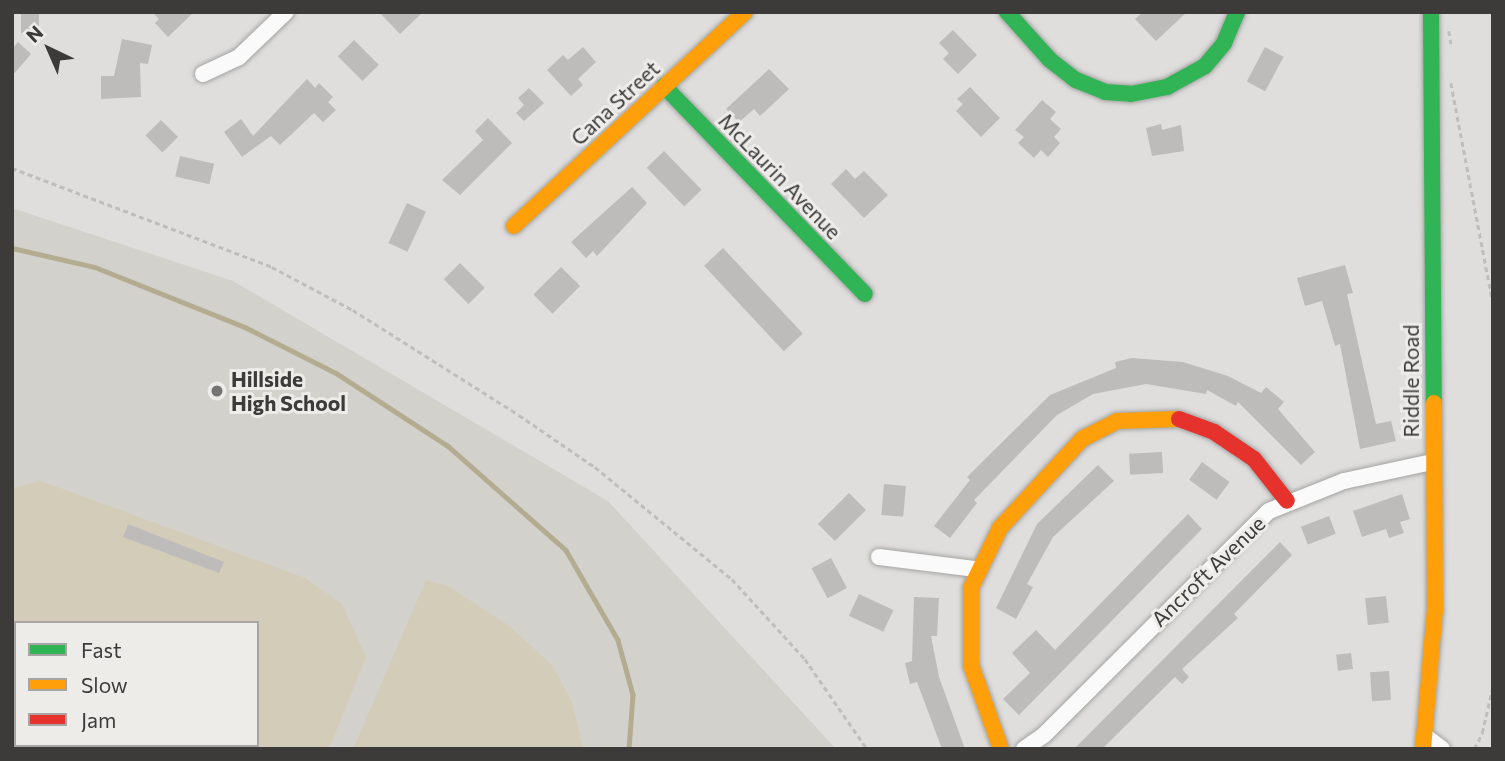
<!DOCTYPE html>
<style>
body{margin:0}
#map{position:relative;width:1505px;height:761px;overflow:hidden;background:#dfdedd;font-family:Commissioner,sans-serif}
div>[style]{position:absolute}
.built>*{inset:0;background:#d3d1cc}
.green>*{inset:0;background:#d3ccb8}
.stream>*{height:4.5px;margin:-2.25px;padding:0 2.25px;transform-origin:2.25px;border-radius:2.25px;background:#b4ac91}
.building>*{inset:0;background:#bdbcbb;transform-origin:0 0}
.path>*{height:2.5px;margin-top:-1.25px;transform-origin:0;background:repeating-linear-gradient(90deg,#bebebe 0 5px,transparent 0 8.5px)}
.roads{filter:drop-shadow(0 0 2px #a3a3a2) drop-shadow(0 0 2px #a3a3a2)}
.lane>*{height:8px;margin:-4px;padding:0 4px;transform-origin:4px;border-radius:4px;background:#fafafa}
.street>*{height:16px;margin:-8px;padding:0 8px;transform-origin:8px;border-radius:8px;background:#fafafa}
.fast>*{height:16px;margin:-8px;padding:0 8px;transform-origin:8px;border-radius:8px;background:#30b455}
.slow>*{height:16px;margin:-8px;padding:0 8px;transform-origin:8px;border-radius:8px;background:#ff9f0a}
.jam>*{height:16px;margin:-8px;padding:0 8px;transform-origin:8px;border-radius:8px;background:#e5322d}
.dots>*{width:19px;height:19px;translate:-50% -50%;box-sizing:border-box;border:4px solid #edece9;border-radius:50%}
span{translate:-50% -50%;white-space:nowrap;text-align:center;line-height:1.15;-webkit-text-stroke:6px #edece9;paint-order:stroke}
.street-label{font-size:21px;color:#3c3b3a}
.poi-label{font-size:21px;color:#3c3b3a;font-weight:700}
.left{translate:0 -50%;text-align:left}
.frame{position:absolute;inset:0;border:14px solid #3c3b3a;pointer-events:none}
.legend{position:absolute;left:14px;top:621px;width:245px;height:126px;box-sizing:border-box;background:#edece9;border:2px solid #a6a5a3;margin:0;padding:9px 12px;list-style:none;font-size:21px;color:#3c3b3a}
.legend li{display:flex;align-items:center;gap:14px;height:35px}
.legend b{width:35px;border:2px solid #a6a5a3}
.north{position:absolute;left:14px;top:14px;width:70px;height:70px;-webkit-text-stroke:5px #edece9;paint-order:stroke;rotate:316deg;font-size:19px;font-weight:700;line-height:28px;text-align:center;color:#3c3b3a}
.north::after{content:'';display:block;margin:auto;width:24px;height:32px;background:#3c3b3a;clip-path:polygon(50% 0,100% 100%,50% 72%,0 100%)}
</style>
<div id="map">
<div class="built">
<div style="clip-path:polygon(evenodd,12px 208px,233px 281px,608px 501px,836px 749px,12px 749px,12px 208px,16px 623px,257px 623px,257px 745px,16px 745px,16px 623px)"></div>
</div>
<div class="green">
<div style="clip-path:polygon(41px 481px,305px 578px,342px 604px,366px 657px,329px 749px,71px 745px,257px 745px,257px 623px,16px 623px,16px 723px,12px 721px,12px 488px)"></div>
<div style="clip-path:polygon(426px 580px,448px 586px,508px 625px,552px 665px,572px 702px,583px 749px,353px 749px)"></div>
</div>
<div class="stream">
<div style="left:12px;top:248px;width:85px;rotate:12.9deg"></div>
<div style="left:95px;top:267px;width:162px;rotate:21.8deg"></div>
<div style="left:245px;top:327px;width:102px;rotate:26.8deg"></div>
<div style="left:336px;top:373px;width:134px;rotate:33.1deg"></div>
<div style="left:448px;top:446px;width:157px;rotate:41.4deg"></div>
<div style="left:566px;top:550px;width:104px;rotate:60deg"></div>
<div style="left:618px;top:640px;width:57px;rotate:74.7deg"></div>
<div style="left:633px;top:695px;width:54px;rotate:94.2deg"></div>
</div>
<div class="building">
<div style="left:21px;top:12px;width:18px;height:21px"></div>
<div style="clip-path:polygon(152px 12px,194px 12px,168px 37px,155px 23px,159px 19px)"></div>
<div style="clip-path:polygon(379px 12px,423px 12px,400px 34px)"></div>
<div style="clip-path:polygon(1143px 12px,1187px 12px,1156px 41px,1135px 19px)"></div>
<div style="clip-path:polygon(953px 30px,977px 55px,958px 74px,943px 59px,949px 53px,939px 43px)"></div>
<div style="clip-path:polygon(122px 39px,152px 45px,148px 64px,140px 63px,141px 97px,101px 99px,101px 76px,114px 76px)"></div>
<div style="left:354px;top:40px;width:35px;height:23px;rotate:45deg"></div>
<div style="clip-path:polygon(18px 42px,31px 54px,12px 76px,12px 49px)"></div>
<div style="clip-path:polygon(583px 47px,596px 62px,578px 79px,583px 85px,571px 96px,547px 70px,563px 55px,568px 60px)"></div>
<div style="left:1265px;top:47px;width:21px;height:39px;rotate:28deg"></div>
<div style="clip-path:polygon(769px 69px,789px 89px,760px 116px,754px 109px,739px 122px,726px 109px)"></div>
<div style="clip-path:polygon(307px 79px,315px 88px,319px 83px,333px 97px,328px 102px,336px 110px,323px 122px,314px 113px,280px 145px,271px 136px,242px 157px,224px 132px,241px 119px,253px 136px)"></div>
<div style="clip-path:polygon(970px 87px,1000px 118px,981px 137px,956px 111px,963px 104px,957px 99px)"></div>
<div style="clip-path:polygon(529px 88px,544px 103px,524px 121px,516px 113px,524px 105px,518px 98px)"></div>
<div style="clip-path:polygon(1042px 100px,1056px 112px,1050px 119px,1061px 129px,1054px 137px,1060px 143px,1048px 157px,1041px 150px,1034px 158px,1018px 143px,1024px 137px,1015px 130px)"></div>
<div style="clip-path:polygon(488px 118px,512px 143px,460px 195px,442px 180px,483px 140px,475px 131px)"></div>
<div style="left:161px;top:120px;width:24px;height:22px;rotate:45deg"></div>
<div style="clip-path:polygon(1161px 124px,1162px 130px,1181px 125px,1184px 151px,1152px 156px,1146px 128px)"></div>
<div style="left:664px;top:151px;width:54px;height:24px;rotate:46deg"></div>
<div style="left:180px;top:156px;width:35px;height:21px;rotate:13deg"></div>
<div style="clip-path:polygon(846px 169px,855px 179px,864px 171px,888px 195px,864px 218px,831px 184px)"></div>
<div style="clip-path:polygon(632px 187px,647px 203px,597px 256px,593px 251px,586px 258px,571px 242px)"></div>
<div style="left:407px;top:203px;width:21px;height:44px;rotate:25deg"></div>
<div style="left:723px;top:248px;width:117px;height:26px;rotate:47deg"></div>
<div style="left:460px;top:263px;width:35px;height:23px;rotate:45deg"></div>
<div style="clip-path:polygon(1345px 265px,1353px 293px,1347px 294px,1376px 424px,1391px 421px,1396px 441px,1360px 449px,1340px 344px,1335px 346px,1322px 301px,1305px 306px,1297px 278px)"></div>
<div style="left:561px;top:267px;width:27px;height:39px;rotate:45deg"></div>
<div style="clip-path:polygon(1132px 358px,1183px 362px,1228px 376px,1261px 393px,1266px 387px,1284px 402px,1278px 409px,1315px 452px,1301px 465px,1238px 402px,1236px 406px,1207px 390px,1206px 394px,1146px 384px,1093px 394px,1057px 415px,974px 500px,977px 503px,950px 538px,934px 526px,970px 480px,967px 477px,1050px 395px,1116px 368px,1115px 362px)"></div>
<div style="left:1162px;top:452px;width:21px;height:33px;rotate:87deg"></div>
<div style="left:1202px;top:462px;width:34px;height:22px;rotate:36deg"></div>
<div style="clip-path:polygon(1098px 465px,1114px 481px,1053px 537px,1027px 584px,1033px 587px,1016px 619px,996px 608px,1037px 524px)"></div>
<div style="left:884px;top:484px;width:22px;height:31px;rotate:5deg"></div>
<div style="left:849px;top:493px;width:24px;height:44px;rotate:45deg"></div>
<div style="clip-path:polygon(1402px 494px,1410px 519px,1400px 522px,1404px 533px,1389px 538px,1386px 529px,1362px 537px,1353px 511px)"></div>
<div style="clip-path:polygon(1188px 514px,1202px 529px,1019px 715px,1003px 699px,1030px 673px,1012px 653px,1036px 630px,1055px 650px)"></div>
<div style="left:1329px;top:516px;width:19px;height:30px;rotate:69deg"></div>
<div style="clip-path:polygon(128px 524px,224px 562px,219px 573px,123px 537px)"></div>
<div style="clip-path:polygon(1280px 542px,1292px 555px,1234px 614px,1238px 618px,1182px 669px,1189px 677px,1182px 684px,1175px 677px,1102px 749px,1074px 749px)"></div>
<div style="left:831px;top:558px;width:34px;height:22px;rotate:62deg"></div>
<div style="left:859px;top:594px;width:38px;height:24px;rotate:25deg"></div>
<div style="left:1386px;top:596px;width:27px;height:21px;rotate:84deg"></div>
<div style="clip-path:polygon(914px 597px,939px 598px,937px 636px,931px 636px,939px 677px,965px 749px,942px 749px,917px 682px,910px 684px,905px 663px,912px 661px)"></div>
<div style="left:1351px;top:653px;width:16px;height:15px;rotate:83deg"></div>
<div style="left:1389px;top:671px;width:29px;height:19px;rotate:86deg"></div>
</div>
<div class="path">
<div style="left:1449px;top:31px;width:13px;rotate:81deg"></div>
<div style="left:1451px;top:83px;width:224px;rotate:79.2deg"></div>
<div style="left:12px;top:168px;width:278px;rotate:20.8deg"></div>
<div style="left:272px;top:267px;width:92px;rotate:28deg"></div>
<div style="left:353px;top:310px;width:196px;rotate:32.3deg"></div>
<div style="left:519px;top:415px;width:92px;rotate:34.4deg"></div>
<div style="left:595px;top:467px;width:177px;rotate:39.3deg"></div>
<div style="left:732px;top:579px;width:108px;rotate:47.6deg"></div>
<div style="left:805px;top:659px;width:109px;rotate:55.4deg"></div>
<div style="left:1474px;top:749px;width:18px;rotate:-63deg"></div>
<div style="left:1482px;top:733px;width:49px;rotate:-77.1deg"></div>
</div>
<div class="roads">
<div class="lane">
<div style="left:12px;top:727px;width:4px;rotate:14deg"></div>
<div style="left:59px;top:745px;width:10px;rotate:24deg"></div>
</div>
<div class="street">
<div style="left:203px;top:74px;width:40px;rotate:-25deg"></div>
<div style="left:239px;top:57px;width:65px;rotate:-43.8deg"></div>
<div style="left:879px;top:557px;width:98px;rotate:7.1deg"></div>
<div style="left:1425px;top:736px;width:21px;rotate:37deg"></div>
<div style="left:1024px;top:749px;width:24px;rotate:-35deg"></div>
<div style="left:1044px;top:735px;width:317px;rotate:-44.9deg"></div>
<div style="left:1269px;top:511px;width:81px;rotate:-21.8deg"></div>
<div style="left:1344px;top:481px;width:90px;rotate:-12.2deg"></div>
</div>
<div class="fast">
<div style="left:1007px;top:12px;width:64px;rotate:48.1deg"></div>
<div style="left:1050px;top:60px;width:33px;rotate:38deg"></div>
<div style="left:1076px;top:80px;width:31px;rotate:22deg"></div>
<div style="left:1105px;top:92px;width:26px;rotate:4deg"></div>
<div style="left:1131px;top:94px;width:37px;rotate:-11deg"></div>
<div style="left:1167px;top:87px;width:43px;rotate:-28.9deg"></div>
<div style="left:1205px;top:66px;width:30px;rotate:-50deg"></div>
<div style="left:1224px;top:43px;width:34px;rotate:-67deg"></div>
<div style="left:1431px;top:12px;width:391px;rotate:89.6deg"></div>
<div style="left:664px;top:86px;width:289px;rotate:46deg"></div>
</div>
<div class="slow">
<div style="left:514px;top:226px;width:315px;rotate:-42.8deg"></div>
<div style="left:1001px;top:749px;width:89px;rotate:-109.7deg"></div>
<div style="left:971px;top:665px;width:77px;rotate:-90deg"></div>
<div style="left:971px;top:588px;width:67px;rotate:-64.2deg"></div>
<div style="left:1000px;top:528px;width:121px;rotate:-47.3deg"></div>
<div style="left:1082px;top:439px;width:39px;rotate:-27deg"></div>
<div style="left:1117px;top:421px;width:62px;rotate:-1.8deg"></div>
<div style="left:1423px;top:749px;width:140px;rotate:-85.1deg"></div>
<div style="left:1435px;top:610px;width:207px;rotate:-90.3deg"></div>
</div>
<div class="jam">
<div style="left:1179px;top:419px;width:37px;rotate:20deg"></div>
<div style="left:1214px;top:432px;width:48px;rotate:34deg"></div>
<div style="left:1254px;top:459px;width:53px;rotate:51.8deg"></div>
</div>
</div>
<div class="dots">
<div style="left:217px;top:391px;background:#757473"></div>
</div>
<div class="street-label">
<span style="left:615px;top:103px;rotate:-43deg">Cana Street</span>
<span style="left:780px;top:176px;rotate:46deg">McLaurin Avenue</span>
<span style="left:1411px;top:381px;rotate:-90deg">Riddle Road</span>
<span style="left:1208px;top:571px;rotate:-44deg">Ancroft Avenue</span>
</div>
<div class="poi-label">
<span class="left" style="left:231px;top:391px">Hillside<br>High School</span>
</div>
<div class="frame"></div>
<ul class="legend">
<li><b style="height:9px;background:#30b455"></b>Fast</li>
<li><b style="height:9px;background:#ff9f0a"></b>Slow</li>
<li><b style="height:9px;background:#e5322d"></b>Jam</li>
</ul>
<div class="north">N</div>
</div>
